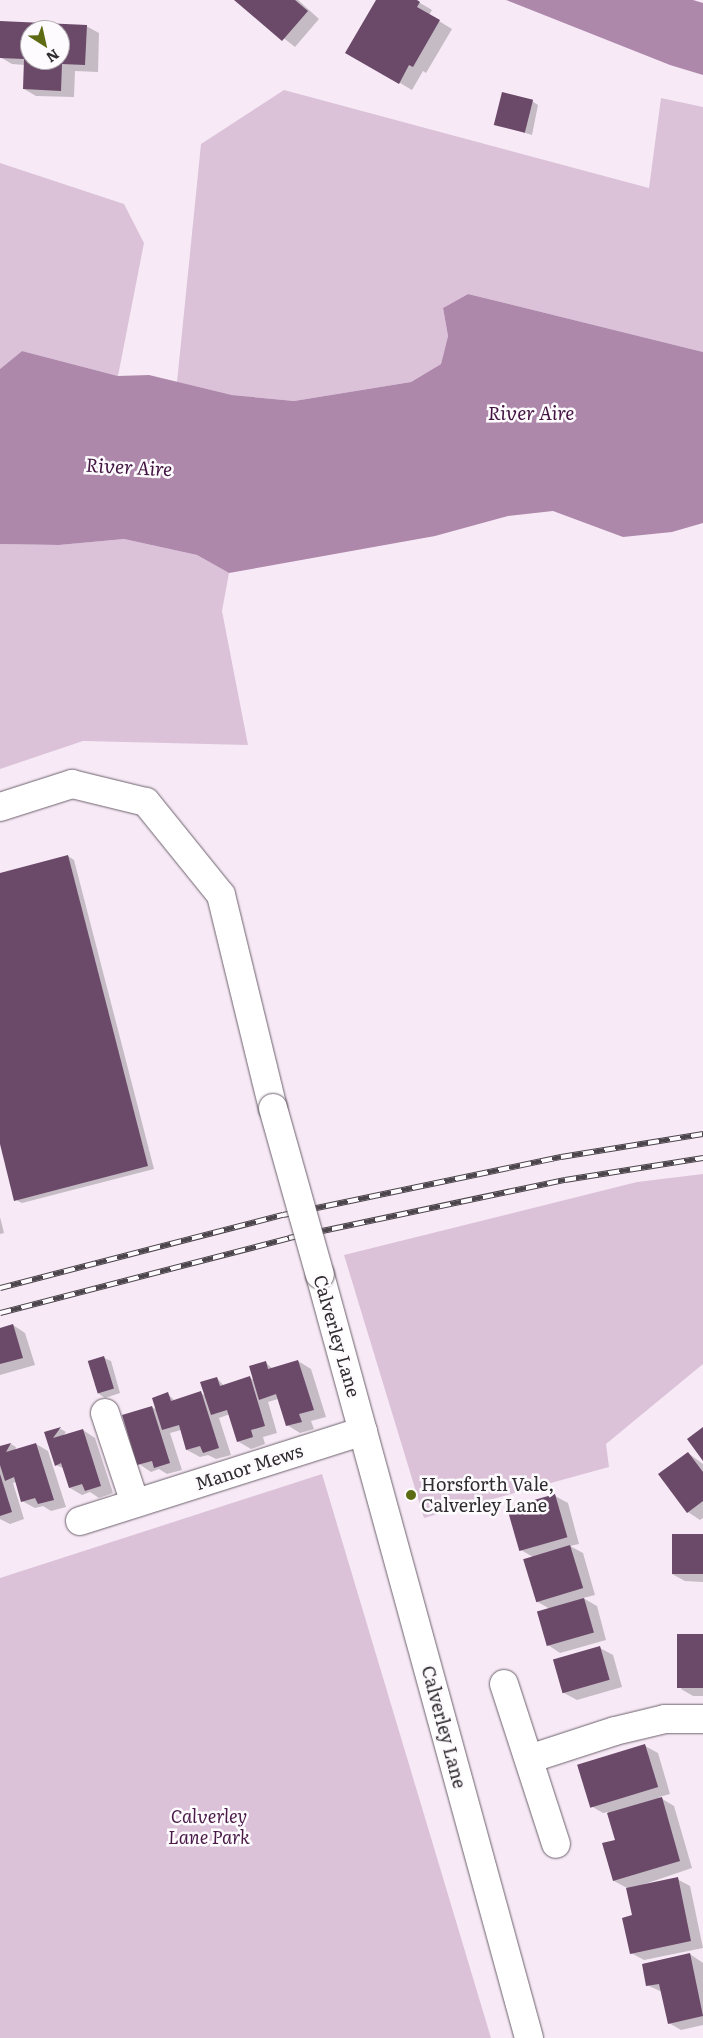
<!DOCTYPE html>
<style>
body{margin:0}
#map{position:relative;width:703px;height:2038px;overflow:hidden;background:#f7eaf6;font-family:Literata,serif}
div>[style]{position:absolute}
.green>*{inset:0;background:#dbc2d9}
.water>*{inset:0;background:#ae88ab}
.shadow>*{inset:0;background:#0003}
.building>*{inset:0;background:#6b4969;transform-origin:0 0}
.roads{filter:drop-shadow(0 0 1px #6c616c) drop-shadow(0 0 1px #6c616c)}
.minor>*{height:28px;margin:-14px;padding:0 14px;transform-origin:14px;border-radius:14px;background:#fff}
.rail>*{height:5.5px;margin-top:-2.75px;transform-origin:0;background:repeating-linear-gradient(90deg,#fefbfe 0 11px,#4c464c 0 22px);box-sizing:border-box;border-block:1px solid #4c464c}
.bridges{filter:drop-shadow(0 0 1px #6c616c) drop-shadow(0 0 1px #6c616c)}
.minor-bridge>*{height:28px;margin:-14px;padding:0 14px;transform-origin:14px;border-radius:14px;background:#fff}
.dots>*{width:14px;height:14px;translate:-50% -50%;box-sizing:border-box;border:2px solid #fefbfe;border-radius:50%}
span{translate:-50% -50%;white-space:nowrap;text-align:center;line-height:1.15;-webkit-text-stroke:5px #fefbfe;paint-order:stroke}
.street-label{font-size:18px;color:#312c31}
.poi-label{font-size:18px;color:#312c31}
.left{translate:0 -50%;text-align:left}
.park-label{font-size:18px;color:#4a1b49;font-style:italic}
.water-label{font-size:19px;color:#441543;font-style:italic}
.north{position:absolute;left:20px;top:20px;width:50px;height:50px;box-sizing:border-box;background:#fefbfe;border:1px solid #aca8ac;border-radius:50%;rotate:145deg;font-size:14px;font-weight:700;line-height:20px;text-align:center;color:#312c31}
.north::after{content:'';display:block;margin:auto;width:18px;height:22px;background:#5d6b13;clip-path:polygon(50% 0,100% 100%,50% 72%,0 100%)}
</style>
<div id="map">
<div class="green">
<div style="clip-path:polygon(284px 90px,649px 188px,661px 98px,703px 107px,703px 352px,468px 294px,443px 308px,448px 336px,441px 364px,411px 382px,294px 401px,232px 395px,177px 382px,201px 144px)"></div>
<div style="clip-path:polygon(0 163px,124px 204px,144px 243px,118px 376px,22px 351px,0 369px)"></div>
<div style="clip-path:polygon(124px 539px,197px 555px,229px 573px,222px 611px,248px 745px,83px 741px,0 769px,0 544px,59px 545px)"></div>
<div style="clip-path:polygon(703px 1174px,703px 1364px,606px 1444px,609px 1467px,424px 1518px,344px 1255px,637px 1182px)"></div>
<div style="clip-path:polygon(322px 1474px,491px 2038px,0 2038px,0 1578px)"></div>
</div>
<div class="water">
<div style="clip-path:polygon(506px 0,693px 0,703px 3px,703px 75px,670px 65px)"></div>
<div style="clip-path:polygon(468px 294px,703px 352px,703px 523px,672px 532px,623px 537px,553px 511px,508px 516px,435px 536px,229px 573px,197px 555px,124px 539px,59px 545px,0 544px,0 369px,22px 351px,118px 376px,149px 375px,232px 395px,294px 401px,411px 382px,441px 364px,448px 336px,443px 308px)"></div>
</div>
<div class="shadow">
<div style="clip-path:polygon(235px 0,298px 0,319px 19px,295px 47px)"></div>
<div style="clip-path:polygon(377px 0,415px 0,432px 10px,429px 15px,452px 29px,426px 73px,423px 71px,412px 90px,347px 52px)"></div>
<div style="clip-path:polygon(evenodd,1px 23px,86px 26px,99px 33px,98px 72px,75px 71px,74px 97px,36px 96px,24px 89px,25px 65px,12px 64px,0 57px,1px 23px,30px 30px,60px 30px,60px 60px,30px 60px,30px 30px)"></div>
<div style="clip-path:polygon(532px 101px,538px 105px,532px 135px,496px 124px)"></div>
<div style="clip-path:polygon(68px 856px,74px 860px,154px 1169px,22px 1203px,16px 1200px,0 1140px,0 874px)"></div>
<div style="clip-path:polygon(0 1217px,4px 1233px,0 1234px)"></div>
<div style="clip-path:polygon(13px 1325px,25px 1333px,35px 1365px,0 1375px,0 1329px)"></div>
<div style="clip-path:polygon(104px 1358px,111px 1361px,120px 1393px,105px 1398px,99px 1394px)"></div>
<div style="clip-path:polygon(298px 1361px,311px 1369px,326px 1417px,311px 1421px,314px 1429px,300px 1433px,287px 1425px,278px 1399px,268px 1402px,277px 1433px,263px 1437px,265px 1444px,251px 1449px,239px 1442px,230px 1414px,219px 1418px,231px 1455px,216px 1459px,208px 1455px,200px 1457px,187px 1450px,181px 1430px,170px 1433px,182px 1470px,167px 1474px,159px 1469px,151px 1472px,139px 1464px,152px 1407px,157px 1410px,168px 1394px,175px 1401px,201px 1393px,206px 1396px,217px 1378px,224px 1386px,250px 1378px,255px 1380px,266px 1363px,273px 1369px)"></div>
<div style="clip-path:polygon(61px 1429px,66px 1432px,63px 1436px,83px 1430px,95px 1438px,113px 1493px,99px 1498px,90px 1492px,82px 1495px,70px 1488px,63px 1468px,56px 1465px,46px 1433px)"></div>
<div style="clip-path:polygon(11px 1444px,16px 1447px,15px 1451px,36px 1444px,48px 1451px,66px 1507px,51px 1511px,43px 1506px,35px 1508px,22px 1501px,16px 1482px,13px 1483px,24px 1519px,10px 1524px,0 1519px,0 1448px)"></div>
<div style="clip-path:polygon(688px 1453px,703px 1464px,703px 1518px,700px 1520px,688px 1512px)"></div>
<div style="clip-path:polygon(555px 1496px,568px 1503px,579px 1544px,570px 1546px,583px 1553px,595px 1595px,583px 1598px,597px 1606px,606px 1640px,560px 1653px,548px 1645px,550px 1609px,536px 1601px,533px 1557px,521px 1550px)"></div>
<div style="clip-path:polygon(703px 1536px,703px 1582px,685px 1581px,672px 1574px)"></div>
<div style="clip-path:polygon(703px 1635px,703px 1696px,693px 1696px,681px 1689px)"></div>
<div style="clip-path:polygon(600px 1648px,613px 1655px,622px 1687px,577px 1700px,564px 1693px)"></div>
<div style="clip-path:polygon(645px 1746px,658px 1753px,670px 1794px,659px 1797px,674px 1806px,692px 1868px,633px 1888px,677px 1879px,690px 1886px,703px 1948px,644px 1960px,631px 1953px,633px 1916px,627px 1888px,614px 1881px,617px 1841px,608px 1812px,603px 1813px,591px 1806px)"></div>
<div style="clip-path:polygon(690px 1954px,703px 1963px,703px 2025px,681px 2030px,669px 2023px,662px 1992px,647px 1985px)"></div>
</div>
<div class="building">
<div style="clip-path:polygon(234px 0,295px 0,308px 11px,282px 41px)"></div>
<div style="clip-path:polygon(376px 0,417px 0,420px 2px,417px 7px,440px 20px,413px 67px,409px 65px,399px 84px,345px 53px)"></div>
<div style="clip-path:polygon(evenodd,0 21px,87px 25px,85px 65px,62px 64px,61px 91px,23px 89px,24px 59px,0 58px,0 21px,30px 30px,60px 30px,60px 60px,30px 60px,30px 30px)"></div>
<div style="left:502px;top:92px;width:32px;height:34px;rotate:14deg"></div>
<div style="clip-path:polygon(68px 855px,148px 1166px,14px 1201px,0 1144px,0 873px)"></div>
<div style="clip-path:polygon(13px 1324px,23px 1358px,0 1364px,0 1328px)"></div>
<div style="left:104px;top:1356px;width:34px;height:17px;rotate:73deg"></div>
<div style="clip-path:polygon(298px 1360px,314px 1410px,299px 1414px,302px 1422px,286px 1426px,276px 1394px,259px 1400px,249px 1366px,266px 1361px,268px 1369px)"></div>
<div style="clip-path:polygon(250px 1376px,265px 1426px,251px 1430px,253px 1437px,237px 1442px,227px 1410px,211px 1415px,200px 1382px,217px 1377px,220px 1386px)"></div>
<div style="clip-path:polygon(201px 1391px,219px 1448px,203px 1453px,200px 1446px,186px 1450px,179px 1425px,162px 1430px,152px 1398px,168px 1392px,171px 1401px)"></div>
<div style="clip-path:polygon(152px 1406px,170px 1463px,154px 1468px,152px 1461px,137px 1465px,122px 1415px)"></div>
<div style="clip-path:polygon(61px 1427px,53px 1438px,83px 1429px,101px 1486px,85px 1491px,82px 1484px,69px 1488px,61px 1463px,55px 1466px,44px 1432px)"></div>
<div style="clip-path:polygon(703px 1427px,703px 1461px,687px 1439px)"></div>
<div style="clip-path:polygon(11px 1443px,6px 1452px,36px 1443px,54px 1500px,38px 1504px,35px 1498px,21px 1502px,14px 1477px,5px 1481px,0 1465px,0 1446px)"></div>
<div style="clip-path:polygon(688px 1452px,703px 1472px,703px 1501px,687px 1513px,658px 1474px)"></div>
<div style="clip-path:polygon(0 1474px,12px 1512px,0 1516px)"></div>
<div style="left:555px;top:1494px;width:45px;height:50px;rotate:74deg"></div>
<div style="left:672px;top:1534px;width:31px;height:40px"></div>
<div style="left:570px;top:1545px;width:45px;height:49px;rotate:73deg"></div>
<div style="left:584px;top:1598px;width:36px;height:49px;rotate:74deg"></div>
<div style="left:703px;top:1634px;width:54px;height:26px;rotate:90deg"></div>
<div style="left:600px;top:1646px;width:35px;height:49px;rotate:74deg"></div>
<div style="left:645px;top:1744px;width:45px;height:71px;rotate:73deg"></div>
<div style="clip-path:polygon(662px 1797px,680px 1861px,613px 1881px,602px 1843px,615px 1840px,607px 1813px)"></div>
<div style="clip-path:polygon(678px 1877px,691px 1941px,630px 1954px,622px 1918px,632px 1915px,626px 1888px)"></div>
<div style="clip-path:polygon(690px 1953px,703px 2016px,668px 2024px,659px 1984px,646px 1986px,642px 1964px)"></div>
</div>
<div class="roads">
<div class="minor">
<div style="left:0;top:807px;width:76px;rotate:-17.7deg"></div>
<div style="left:72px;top:784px;width:76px;rotate:13.7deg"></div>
<div style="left:146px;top:802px;width:119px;rotate:51.1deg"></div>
<div style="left:221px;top:895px;width:219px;rotate:76.3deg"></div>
<div style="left:320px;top:1275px;width:791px;rotate:74.68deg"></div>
<div style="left:105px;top:1413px;width:95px;rotate:71.6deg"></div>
<div style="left:80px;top:1521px;width:297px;rotate:-17.6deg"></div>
<div style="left:504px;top:1684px;width:168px;rotate:72deg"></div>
<div style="left:529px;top:1759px;width:90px;rotate:-18deg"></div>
<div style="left:615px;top:1731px;width:51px;rotate:-13.5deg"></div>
<div style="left:665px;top:1719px;width:38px"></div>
</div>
</div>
<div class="rail">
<div style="left:0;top:1288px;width:292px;rotate:-14.5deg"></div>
<div style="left:283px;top:1215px;width:284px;rotate:-11.8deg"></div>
<div style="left:561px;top:1157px;width:144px;rotate:-9.2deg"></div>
<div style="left:0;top:1313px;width:299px;rotate:-14.5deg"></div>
<div style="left:289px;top:1238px;width:282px;rotate:-11.9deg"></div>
<div style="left:565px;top:1180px;width:140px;rotate:-9.1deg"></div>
</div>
<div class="bridges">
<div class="minor-bridge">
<div style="left:273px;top:1108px;width:173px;rotate:74.3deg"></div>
</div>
</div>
<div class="dots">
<div style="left:411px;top:1495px;background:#5d6b13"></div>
</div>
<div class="street-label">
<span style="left:337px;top:1336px;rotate:74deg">Calverley Lane</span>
<span style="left:249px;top:1467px;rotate:-18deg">Manor Mews</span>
<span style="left:444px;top:1727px;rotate:75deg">Calverley Lane</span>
</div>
<div class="poi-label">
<span class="left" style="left:421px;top:1495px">Horsforth Vale,<br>Calverley Lane</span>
</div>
<div class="park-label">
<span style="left:209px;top:1827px">Calverley<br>Lane Park</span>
</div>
<div class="water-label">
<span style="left:531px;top:413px">River Aire</span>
<span style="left:129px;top:467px;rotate:3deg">River Aire</span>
</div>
<div class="north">N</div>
</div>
